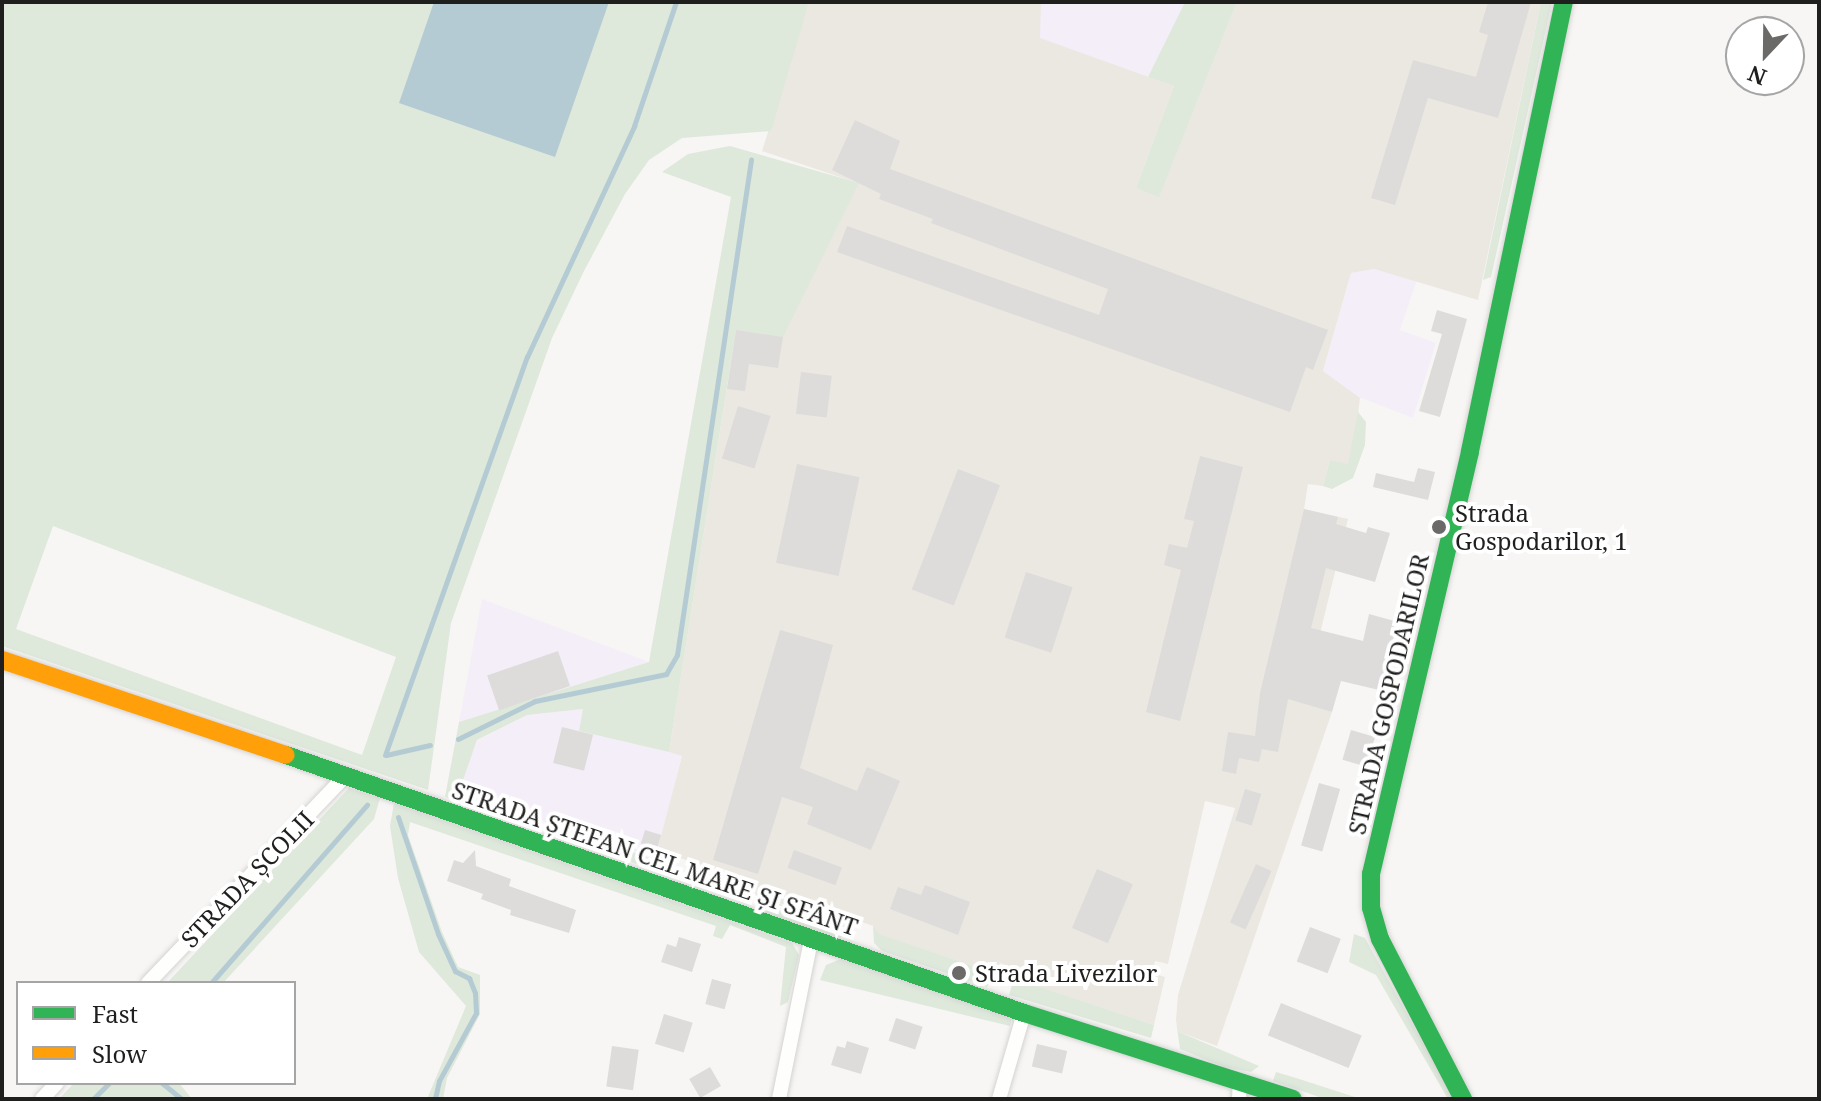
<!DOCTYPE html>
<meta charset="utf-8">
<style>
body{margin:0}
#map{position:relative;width:1821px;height:1101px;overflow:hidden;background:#f7f6f4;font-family:"Noto Serif",serif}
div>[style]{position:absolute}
.commercial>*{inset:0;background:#f4eef9}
.built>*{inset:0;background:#ebe8e2}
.green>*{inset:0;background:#dee8db}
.water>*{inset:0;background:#b4cbd3}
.stream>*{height:5px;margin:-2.5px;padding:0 2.5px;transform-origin:2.5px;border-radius:2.5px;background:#b4cbd3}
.building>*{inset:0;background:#dddcdb;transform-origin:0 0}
.roads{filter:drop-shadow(0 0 2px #d4d3d2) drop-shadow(0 0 2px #d4d3d2)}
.street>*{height:14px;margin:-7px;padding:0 7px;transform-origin:7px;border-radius:7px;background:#fefefd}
.fast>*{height:18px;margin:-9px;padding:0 9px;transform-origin:9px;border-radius:9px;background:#30b455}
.slow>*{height:18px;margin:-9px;padding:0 9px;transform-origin:9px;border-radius:9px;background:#ff9f0a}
.dots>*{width:22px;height:22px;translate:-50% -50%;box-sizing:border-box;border:4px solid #fff;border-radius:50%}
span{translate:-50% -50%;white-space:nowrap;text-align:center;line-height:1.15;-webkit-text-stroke:8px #fff;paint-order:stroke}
.poi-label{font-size:24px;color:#1f1f1e}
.left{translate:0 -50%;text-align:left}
.street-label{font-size:24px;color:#1f1f1e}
.frame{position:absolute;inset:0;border:4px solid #1f1f1e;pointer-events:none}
.legend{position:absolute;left:16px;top:981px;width:280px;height:104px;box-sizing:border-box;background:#fff;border:2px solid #a5a5a5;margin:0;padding:10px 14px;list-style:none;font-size:24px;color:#1f1f1e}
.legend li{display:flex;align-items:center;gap:16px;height:40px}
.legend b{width:40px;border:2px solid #a5a5a5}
.north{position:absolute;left:1725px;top:16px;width:80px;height:80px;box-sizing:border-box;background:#fff;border:2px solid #a5a5a5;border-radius:50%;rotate:202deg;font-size:22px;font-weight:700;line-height:32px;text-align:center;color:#1f1f1e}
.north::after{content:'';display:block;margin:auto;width:28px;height:36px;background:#6b6a69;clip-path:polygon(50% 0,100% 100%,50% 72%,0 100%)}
</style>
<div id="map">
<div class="commercial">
<div style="clip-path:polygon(1041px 2px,1185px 2px,1148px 77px,1039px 38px)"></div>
<div style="clip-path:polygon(1374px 269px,1417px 280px,1400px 330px,1436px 343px,1413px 418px,1351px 394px,1323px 371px,1351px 273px)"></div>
<div style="clip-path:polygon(482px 599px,649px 662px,459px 722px)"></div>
<div style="clip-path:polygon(583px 709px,579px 731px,682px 755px,655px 860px,458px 791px,477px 741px,527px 715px)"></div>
</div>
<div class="built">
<div style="clip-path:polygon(809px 2px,1041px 2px,1040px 38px,1174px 86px,1136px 188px,1159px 196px,1237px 2px,1541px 2px,1478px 300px,1374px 269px,1351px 273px,1323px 371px,1360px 398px,1356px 431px,1348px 465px,1330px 460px,1323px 486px,1308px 484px,1304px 509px,1348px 519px,1303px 703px,1332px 712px,1217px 1046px,1179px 1032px,1176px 1020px,1178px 995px,1235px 808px,1205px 801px,1168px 964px,1155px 961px,1152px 973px,1165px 977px,1154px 1025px,1018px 980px,1017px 969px,1000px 963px,991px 972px,878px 934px,873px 926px,856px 920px,849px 926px,706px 879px,709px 867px,657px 851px,682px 756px,669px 752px,736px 330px,858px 183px,762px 151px)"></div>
</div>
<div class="green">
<div style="clip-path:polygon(evenodd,2px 2px,809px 2px,771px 131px,682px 138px,649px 160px,625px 194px,584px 271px,552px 338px,451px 623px,428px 790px,2px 646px,2px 2px,53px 526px,396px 657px,362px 755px,16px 629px,53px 526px)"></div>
<div style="clip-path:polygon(1185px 2px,1237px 2px,1159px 197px,1136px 188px,1174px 86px,1148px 77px)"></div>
<div style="clip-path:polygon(1541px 2px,1552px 2px,1491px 277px,1483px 280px)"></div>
<div style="clip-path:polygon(730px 146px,859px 183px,783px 337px,736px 330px,669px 752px,579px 731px,583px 709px,527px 715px,477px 740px,456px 800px,445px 797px,459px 722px,649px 662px,731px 197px,662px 172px,688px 154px)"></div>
<div style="clip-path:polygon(1358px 412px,1366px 422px,1365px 445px,1353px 478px,1332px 489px,1323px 486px,1330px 460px,1348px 464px)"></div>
<div style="clip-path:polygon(349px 788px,380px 798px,374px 819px,223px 983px,167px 983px)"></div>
<div style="clip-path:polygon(394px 803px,792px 943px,799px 955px,788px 1002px,780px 1006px,786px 947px,730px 925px,722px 939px,713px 936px,716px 926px,410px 822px,408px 835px,442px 932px,458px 967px,480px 975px,480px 1014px,447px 1078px,443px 1099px,427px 1099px,466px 1006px,419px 952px,398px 878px,390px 826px)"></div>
<div style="clip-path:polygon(657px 851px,677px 858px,672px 877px,631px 862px,632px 852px,654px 860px)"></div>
<div style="clip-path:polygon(770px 901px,849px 926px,840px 939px,765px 913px)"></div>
<div style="clip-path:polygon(873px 926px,879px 934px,991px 972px,1000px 963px,987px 987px,882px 951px,874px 943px)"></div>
<div style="clip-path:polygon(1354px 934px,1365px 938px,1454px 1099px,1448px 1099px,1376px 975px,1349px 962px)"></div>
<div style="clip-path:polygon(841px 959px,1013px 1014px,1010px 1026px,820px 980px,826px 965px)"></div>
<div style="clip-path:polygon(1017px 969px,1019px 980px,1154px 1025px,1151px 1038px,1009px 995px)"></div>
<div style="clip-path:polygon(1176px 1020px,1179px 1032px,1259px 1066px,1251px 1072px,1224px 1067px,1180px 1049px)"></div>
<div style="clip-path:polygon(1276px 1072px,1296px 1078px,1361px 1099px,1325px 1099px,1273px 1081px)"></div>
<div style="clip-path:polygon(74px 1083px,179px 1083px,192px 1099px,59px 1099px)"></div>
</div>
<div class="water">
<div style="clip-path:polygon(434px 2px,609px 2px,555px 157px,399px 103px)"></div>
</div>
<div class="stream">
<div style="left:458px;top:739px;width:86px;rotate:-26.3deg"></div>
<div style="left:535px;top:701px;width:134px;rotate:-11.6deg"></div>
<div style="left:666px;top:674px;width:22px;rotate:-60deg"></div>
<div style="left:677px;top:655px;width:501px;rotate:-81.5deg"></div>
<div style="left:385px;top:755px;width:423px;rotate:-70.4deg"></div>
<div style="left:527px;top:357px;width:255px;rotate:-65.1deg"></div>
<div style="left:634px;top:126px;width:131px;rotate:-71.3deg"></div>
<div style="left:386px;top:755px;width:45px;rotate:-12.8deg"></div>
<div style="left:398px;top:817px;width:124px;rotate:71.1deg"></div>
<div style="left:438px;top:934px;width:41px;rotate:65.3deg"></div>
<div style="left:455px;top:971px;width:16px;rotate:27deg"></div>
<div style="left:469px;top:978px;width:16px;rotate:68deg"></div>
<div style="left:475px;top:993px;width:20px;rotate:87deg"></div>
<div style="left:476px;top:1013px;width:77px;rotate:118.6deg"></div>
<div style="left:439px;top:1081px;width:18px;rotate:103deg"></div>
<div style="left:211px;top:983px;width:237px;rotate:-48.8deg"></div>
<div style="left:162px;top:1083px;width:26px;rotate:39deg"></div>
<div style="left:93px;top:1099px;width:23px;rotate:-45deg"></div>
</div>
<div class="building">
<div style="clip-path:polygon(1488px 2px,1531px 2px,1498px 118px,1428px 98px,1395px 205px,1371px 198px,1413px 60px,1476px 77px,1488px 35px,1479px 32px)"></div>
<div style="clip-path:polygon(855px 120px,900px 141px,890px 169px,1328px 330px,1313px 370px,1306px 367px,1290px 412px,837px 252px,847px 226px,1099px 315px,1108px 289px,931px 223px,933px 219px,879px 199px,881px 194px,832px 170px)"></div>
<div style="clip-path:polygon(1437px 310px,1467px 319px,1440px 417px,1419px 411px,1442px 334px,1431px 331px)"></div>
<div style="clip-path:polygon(736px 330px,783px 337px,778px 368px,749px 364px,745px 391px,727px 389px)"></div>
<div style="left:801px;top:372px;width:31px;height:42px;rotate:7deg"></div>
<div style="left:738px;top:406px;width:34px;height:55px;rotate:17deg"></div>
<div style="clip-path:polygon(1200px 456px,1243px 467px,1180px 721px,1146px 712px,1181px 570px,1164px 565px,1169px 544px,1187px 548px,1194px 521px,1184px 519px)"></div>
<div style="left:797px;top:464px;width:64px;height:101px;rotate:12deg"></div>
<div style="clip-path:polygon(1418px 468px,1435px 472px,1428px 500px,1373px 487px,1376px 473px,1414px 482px)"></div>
<div style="left:958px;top:469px;width:45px;height:129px;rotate:21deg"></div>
<div style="clip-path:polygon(1304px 509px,1338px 517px,1336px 524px,1366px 533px,1368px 527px,1390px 533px,1375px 582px,1326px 568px,1311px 628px,1363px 641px,1369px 614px,1398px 622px,1379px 690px,1341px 681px,1332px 712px,1288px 699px,1278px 752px,1262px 749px,1259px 762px,1239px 758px,1236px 774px,1222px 771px,1228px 732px,1255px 736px,1260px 693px)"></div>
<div style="left:1026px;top:572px;width:49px;height:69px;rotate:18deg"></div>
<div style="clip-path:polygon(780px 630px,833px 645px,800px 768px,857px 791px,867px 767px,900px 781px,871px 850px,807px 824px,813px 807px,782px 797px,758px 874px,713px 860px)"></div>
<div style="left:558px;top:651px;width:37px;height:75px;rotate:71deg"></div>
<div style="left:562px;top:727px;width:32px;height:37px;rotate:14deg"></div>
<div style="left:1351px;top:730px;width:25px;height:31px;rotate:16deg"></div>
<div style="left:1319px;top:783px;width:22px;height:65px;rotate:16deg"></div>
<div style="left:1245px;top:789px;width:17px;height:33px;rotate:17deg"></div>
<div style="left:645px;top:830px;width:17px;height:14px;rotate:17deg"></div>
<div style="clip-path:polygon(475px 850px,476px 866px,511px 879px,509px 886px,576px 910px,569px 933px,510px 915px,511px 910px,481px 899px,483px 894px,447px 881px,454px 860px,463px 863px)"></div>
<div style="left:794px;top:850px;width:51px;height:19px;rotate:20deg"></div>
<div style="left:1256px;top:864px;width:17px;height:64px;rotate:24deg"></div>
<div style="left:1097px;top:869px;width:39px;height:64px;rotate:23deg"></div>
<div style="clip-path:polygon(925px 885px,970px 902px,958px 935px,890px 909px,898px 887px,921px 895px)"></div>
<div style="left:1310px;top:927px;width:33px;height:37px;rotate:21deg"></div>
<div style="clip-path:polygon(679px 937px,701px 944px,692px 972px,661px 962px,667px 944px,676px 947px)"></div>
<div style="left:712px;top:979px;width:20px;height:26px;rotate:15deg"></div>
<div style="left:1281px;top:1003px;width:87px;height:35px;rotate:22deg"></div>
<div style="left:664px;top:1014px;width:30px;height:31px;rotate:17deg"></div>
<div style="left:896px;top:1018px;width:28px;height:24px;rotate:18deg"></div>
<div style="clip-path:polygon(847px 1041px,869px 1048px,861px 1074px,831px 1065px,837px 1046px,845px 1048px)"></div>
<div style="left:1037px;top:1044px;width:31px;height:23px;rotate:13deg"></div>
<div style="left:612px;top:1046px;width:27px;height:41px;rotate:8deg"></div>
<div style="left:710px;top:1067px;width:22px;height:24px;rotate:60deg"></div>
</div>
<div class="roads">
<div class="street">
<div style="left:148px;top:983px;width:287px;rotate:-46.4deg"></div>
<div style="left:42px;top:1099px;width:22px;rotate:-47deg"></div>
<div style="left:779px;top:1099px;width:162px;rotate:-78.6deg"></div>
<div style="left:999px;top:1099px;width:90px;rotate:-73.8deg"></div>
<div style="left:1239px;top:1099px;width:18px;rotate:-87deg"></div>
</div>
<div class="fast">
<div style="left:286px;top:755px;width:782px;rotate:19.27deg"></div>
<div style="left:1024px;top:1013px;width:282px;rotate:17.7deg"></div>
<div style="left:1463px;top:1099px;width:180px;rotate:-117.4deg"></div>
<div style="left:1380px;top:939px;width:32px;rotate:-106deg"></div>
<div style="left:1371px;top:908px;width:34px;rotate:-90deg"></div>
<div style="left:1371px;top:874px;width:434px;rotate:-76.8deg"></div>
<div style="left:1470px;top:451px;width:459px;rotate:-78.2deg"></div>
</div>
<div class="slow">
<div style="left:2px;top:660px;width:299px;rotate:18.5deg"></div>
</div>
</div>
<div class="dots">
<div style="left:1439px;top:527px;background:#6b6a69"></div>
<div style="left:959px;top:973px;background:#6b6a69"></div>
</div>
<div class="poi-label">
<span class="left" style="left:1455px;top:527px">Strada<br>Gospodarilor, 1</span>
<span class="left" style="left:975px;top:973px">Strada Livezilor</span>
</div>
<div class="street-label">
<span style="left:1388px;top:694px;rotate:-77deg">STRADA GOSPODARILOR</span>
<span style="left:655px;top:858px;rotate:19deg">STRADA ȘTEFAN CEL MARE ȘI SFÂNT</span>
<span style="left:247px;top:879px;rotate:-46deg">STRADA ȘCOLII</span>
</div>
<div class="frame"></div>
<ul class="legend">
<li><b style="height:10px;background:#30b455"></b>Fast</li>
<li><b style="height:10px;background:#ff9f0a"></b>Slow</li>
</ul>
<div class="north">N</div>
</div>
